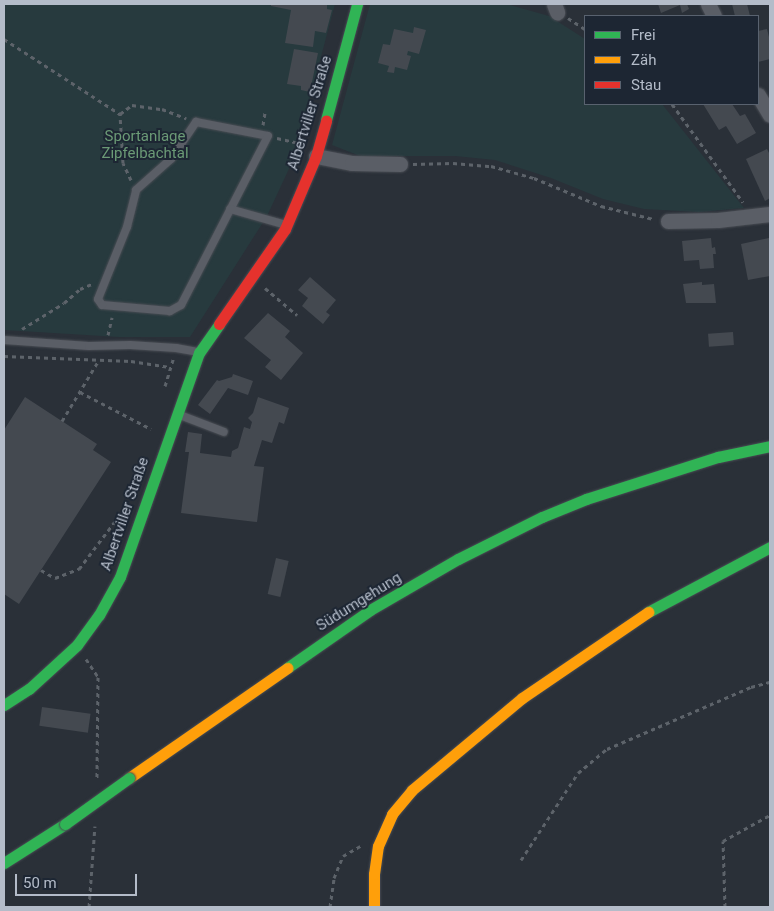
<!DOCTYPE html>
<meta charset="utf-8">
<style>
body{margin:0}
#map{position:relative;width:774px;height:911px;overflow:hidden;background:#2a3038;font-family:Roboto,sans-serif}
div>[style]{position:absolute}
.green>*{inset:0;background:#273a3e}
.building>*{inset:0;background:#444950;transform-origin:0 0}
.path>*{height:3px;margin-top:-1.5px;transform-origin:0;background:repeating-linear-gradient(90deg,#5d636a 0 4px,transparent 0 8px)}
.roads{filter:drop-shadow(0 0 1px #484c53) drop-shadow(0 0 1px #484c53)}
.lane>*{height:8px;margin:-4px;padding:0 4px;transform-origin:4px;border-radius:4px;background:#5a5e66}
.street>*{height:15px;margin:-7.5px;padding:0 7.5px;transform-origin:7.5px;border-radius:7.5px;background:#5a5e66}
.fast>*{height:11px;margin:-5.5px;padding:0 5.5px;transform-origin:5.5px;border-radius:5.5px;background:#30b455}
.slow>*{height:11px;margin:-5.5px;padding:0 5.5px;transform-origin:5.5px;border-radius:5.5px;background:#ff9f0a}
.jam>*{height:11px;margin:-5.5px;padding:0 5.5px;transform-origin:5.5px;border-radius:5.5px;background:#e5322d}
.bridges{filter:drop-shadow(0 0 1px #484c53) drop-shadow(0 0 1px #484c53)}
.fast-bridge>*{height:11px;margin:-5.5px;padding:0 5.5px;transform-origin:5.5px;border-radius:5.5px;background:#30b455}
span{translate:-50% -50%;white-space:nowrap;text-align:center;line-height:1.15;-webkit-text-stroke:4px #1d2633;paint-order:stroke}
.street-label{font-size:15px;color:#b4bcc9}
.park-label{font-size:15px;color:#6b9a76}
.frame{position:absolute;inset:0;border:5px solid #b4bcc9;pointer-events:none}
.legend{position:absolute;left:584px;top:15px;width:175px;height:90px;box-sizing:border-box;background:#1d2633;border:1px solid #59626f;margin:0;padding:6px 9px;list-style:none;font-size:15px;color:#b4bcc9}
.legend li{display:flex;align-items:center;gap:10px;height:25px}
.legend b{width:25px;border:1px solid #59626f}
.scale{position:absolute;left:15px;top:874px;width:122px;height:22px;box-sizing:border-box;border:2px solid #b4bcc9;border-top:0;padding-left:6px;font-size:15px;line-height:18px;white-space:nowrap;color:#b4bcc9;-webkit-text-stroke:4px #1d2633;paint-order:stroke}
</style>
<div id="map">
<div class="green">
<div style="clip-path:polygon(4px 4px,335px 4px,294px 158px,267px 216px,190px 337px,119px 337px,4px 330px)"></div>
<div style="clip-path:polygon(370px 4px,506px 4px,549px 16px,585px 39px,585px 104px,662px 104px,744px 208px,699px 212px,644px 209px,603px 199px,551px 178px,495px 160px,455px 156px,360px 156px,332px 145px)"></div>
</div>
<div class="building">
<div style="clip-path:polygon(271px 4px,327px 4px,327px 9px,332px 10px,326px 33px,315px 31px,313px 47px,285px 43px,291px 10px,271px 6px)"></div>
<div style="clip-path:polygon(658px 4px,687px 4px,689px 9px,682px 13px,680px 5px,661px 13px)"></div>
<div style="clip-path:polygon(732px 4px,747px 4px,750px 16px,735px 16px)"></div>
<div style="clip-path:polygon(414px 27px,426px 30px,419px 54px,408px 51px,407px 55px,411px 56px,407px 70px,395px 67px,394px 73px,387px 72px,389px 66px,378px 63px,383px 44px,390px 45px,394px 29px,413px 33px)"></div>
<div style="clip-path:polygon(767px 29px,770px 41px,770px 59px,758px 62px,758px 31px)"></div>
<div style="clip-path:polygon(294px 49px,318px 53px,310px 92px,301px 90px,301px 86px,287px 84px)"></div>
<div style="clip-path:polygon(703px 104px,732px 104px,740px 116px,745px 114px,756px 133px,737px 144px,726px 126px,719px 130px)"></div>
<div style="clip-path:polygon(767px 149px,770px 155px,770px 198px,765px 201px,746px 159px)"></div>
<div style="clip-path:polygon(711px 238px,712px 248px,715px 247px,716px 254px,713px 254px,714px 268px,700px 269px,699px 260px,684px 261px,682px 241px)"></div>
<div style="clip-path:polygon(769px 238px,770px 276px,748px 280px,741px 244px)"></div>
<div style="clip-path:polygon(310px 277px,336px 300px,326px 312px,330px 315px,323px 324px,302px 306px,308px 298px,298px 290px)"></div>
<div style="clip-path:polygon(702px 282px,702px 285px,714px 284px,716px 303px,686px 303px,683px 284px)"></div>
<div style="clip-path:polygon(268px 313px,290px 331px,285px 337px,303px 353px,281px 380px,265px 367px,271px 360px,244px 338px)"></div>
<div style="left:733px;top:332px;width:13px;height:25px;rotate:86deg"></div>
<div style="clip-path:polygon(233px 374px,253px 381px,248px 395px,228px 388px,210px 414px,198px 405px,217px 380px,219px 381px,232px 377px)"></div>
<div style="clip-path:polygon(25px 397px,97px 444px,93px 450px,111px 462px,19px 604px,4px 594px,4px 430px)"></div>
<div style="clip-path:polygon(258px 397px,289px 408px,284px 424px,279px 422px,272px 443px,262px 440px,254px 466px,264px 467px,257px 522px,181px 513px,189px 452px,185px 452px,188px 432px,202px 434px,200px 453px,231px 457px,232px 451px,238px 448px,244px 427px,250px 429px,252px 422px,248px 418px,253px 413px)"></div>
<div style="left:276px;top:558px;width:13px;height:37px;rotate:13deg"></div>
<div style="left:42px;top:707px;width:49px;height:19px;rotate:8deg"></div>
</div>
<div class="path">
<div style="left:568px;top:18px;width:20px;rotate:33deg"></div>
<div style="left:4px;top:39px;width:138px;rotate:32.9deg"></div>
<div style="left:672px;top:104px;width:121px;rotate:54.1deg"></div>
<div style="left:263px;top:125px;width:13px;rotate:-81deg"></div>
<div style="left:277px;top:138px;width:27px;rotate:13deg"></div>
<div style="left:413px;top:164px;width:40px;rotate:-1.4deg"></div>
<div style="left:453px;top:163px;width:38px;rotate:5deg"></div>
<div style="left:491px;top:166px;width:45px;rotate:15.6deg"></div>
<div style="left:534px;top:178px;width:73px;rotate:22.7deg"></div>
<div style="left:601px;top:206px;width:54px;rotate:14deg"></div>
<div style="left:131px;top:180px;width:19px;rotate:-115deg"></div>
<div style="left:123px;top:163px;width:49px;rotate:-93.5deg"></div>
<div style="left:120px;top:114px;width:15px;rotate:-37deg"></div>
<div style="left:132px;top:105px;width:30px;rotate:8deg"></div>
<div style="left:162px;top:109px;width:26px;rotate:21deg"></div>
<div style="left:265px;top:288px;width:42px;rotate:40.2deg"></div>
<div style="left:22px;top:329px;width:49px;rotate:-31.8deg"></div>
<div style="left:64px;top:303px;width:21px;rotate:-41deg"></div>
<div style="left:80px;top:289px;width:13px;rotate:-23deg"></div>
<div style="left:108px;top:335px;width:18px;rotate:-77deg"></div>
<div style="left:4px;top:356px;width:127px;rotate:2.3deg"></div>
<div style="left:131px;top:361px;width:39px;rotate:9deg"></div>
<div style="left:165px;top:386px;width:28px;rotate:-73deg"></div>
<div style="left:80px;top:392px;width:80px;rotate:27.5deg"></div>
<div style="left:62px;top:421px;width:71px;rotate:-58.8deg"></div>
<div style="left:41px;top:570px;width:16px;rotate:30deg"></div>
<div style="left:55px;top:578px;width:26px;rotate:-21deg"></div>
<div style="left:79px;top:569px;width:71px;rotate:-53deg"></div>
<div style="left:86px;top:659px;width:22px;rotate:56deg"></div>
<div style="left:98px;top:677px;width:102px;rotate:90.6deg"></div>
<div style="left:521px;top:860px;width:104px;rotate:-56.8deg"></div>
<div style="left:578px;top:773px;width:38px;rotate:-40deg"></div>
<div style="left:607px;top:749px;width:157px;rotate:-23.3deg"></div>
<div style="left:751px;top:687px;width:20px;rotate:-15deg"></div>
<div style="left:89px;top:907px;width:81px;rotate:-85.8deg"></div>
<div style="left:330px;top:907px;width:29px;rotate:-82deg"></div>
<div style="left:334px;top:878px;width:24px;rotate:-68deg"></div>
<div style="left:343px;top:856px;width:20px;rotate:-30deg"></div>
<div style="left:725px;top:907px;width:66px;rotate:-91.7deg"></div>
<div style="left:723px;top:841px;width:54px;rotate:-29deg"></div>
</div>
<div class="roads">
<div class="lane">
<div style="left:196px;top:122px;width:73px;rotate:11deg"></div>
<div style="left:268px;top:136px;width:190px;rotate:117.2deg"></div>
<div style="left:181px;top:305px;width:13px;rotate:151deg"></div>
<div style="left:170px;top:311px;width:68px;rotate:-175deg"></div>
<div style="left:102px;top:305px;width:7px;rotate:-124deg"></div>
<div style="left:98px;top:299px;width:78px;rotate:-68.1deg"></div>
<div style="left:127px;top:227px;width:38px;rotate:-76deg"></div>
<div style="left:136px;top:190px;width:47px;rotate:-41.5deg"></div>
<div style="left:171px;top:159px;width:45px;rotate:-56deg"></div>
<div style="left:230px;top:209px;width:58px;rotate:15.9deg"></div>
<div style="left:4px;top:340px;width:85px;rotate:4deg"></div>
<div style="left:89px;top:346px;width:41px;rotate:-1.4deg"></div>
<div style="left:130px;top:345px;width:46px;rotate:3.7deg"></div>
<div style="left:176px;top:348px;width:22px;rotate:10deg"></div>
<div style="left:177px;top:414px;width:50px;rotate:21deg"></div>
</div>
<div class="street">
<div style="left:554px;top:4px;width:9px;rotate:69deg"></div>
<div style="left:708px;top:4px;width:13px;rotate:63deg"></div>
<div style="left:758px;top:95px;width:23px;rotate:59deg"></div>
<div style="left:316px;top:156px;width:37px;rotate:11deg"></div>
<div style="left:352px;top:163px;width:48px;rotate:1.2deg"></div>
<div style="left:668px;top:221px;width:50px;rotate:-1.1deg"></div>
<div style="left:718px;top:220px;width:52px;rotate:-6.6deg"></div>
</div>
<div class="fast">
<div style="left:326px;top:120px;width:120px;rotate:-75deg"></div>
<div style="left:648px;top:612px;width:138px;rotate:-28deg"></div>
<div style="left:287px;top:668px;width:101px;rotate:-34.9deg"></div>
<div style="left:370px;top:610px;width:102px;rotate:-30.1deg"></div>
<div style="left:458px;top:559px;width:94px;rotate:-26.6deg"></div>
<div style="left:542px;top:517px;width:48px;rotate:-22.2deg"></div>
<div style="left:586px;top:499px;width:139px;rotate:-17.7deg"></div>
<div style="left:718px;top:457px;width:53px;rotate:-11.9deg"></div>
<div style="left:4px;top:705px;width:30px;rotate:-33deg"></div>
<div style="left:29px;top:689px;width:65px;rotate:-42.5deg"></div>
<div style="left:77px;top:645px;width:37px;rotate:-54deg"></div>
<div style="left:99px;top:615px;width:43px;rotate:-61.1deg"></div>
<div style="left:120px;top:577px;width:238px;rotate:-70.6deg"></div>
<div style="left:199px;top:353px;width:35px;rotate:-55deg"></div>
<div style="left:4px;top:863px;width:72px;rotate:-32.6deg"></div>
</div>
<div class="slow">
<div style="left:129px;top:778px;width:193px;rotate:-34.8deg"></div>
<div style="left:374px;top:907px;width:33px;rotate:-90deg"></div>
<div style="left:374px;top:874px;width:28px;rotate:-82deg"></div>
<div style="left:378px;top:846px;width:35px;rotate:-66deg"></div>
<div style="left:392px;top:814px;width:31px;rotate:-50deg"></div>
<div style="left:412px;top:790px;width:143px;rotate:-39.9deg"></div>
<div style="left:522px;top:698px;width:153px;rotate:-34.3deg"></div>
</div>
<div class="jam">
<div style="left:219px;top:324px;width:116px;rotate:-55.2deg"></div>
<div style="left:285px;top:229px;width:79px;rotate:-67deg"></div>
<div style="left:316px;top:156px;width:37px;rotate:-74deg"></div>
</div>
</div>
<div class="bridges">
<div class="fast-bridge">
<div style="left:65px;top:824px;width:79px;rotate:-35.7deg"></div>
</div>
</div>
<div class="street-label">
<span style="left:310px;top:113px;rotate:-73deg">Albertviller Straße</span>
<span style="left:125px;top:514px;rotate:-71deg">Albertviller Straße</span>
<span style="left:359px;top:602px;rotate:-32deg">Südumgehung</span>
</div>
<div class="park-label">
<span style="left:145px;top:145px">Sportanlage<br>Zipfelbachtal</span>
</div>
<div class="frame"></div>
<ul class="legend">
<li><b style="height:6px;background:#30b455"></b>Frei</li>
<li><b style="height:6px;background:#ff9f0a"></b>Zäh</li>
<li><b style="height:6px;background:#e5322d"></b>Stau</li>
</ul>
<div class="scale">50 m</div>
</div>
